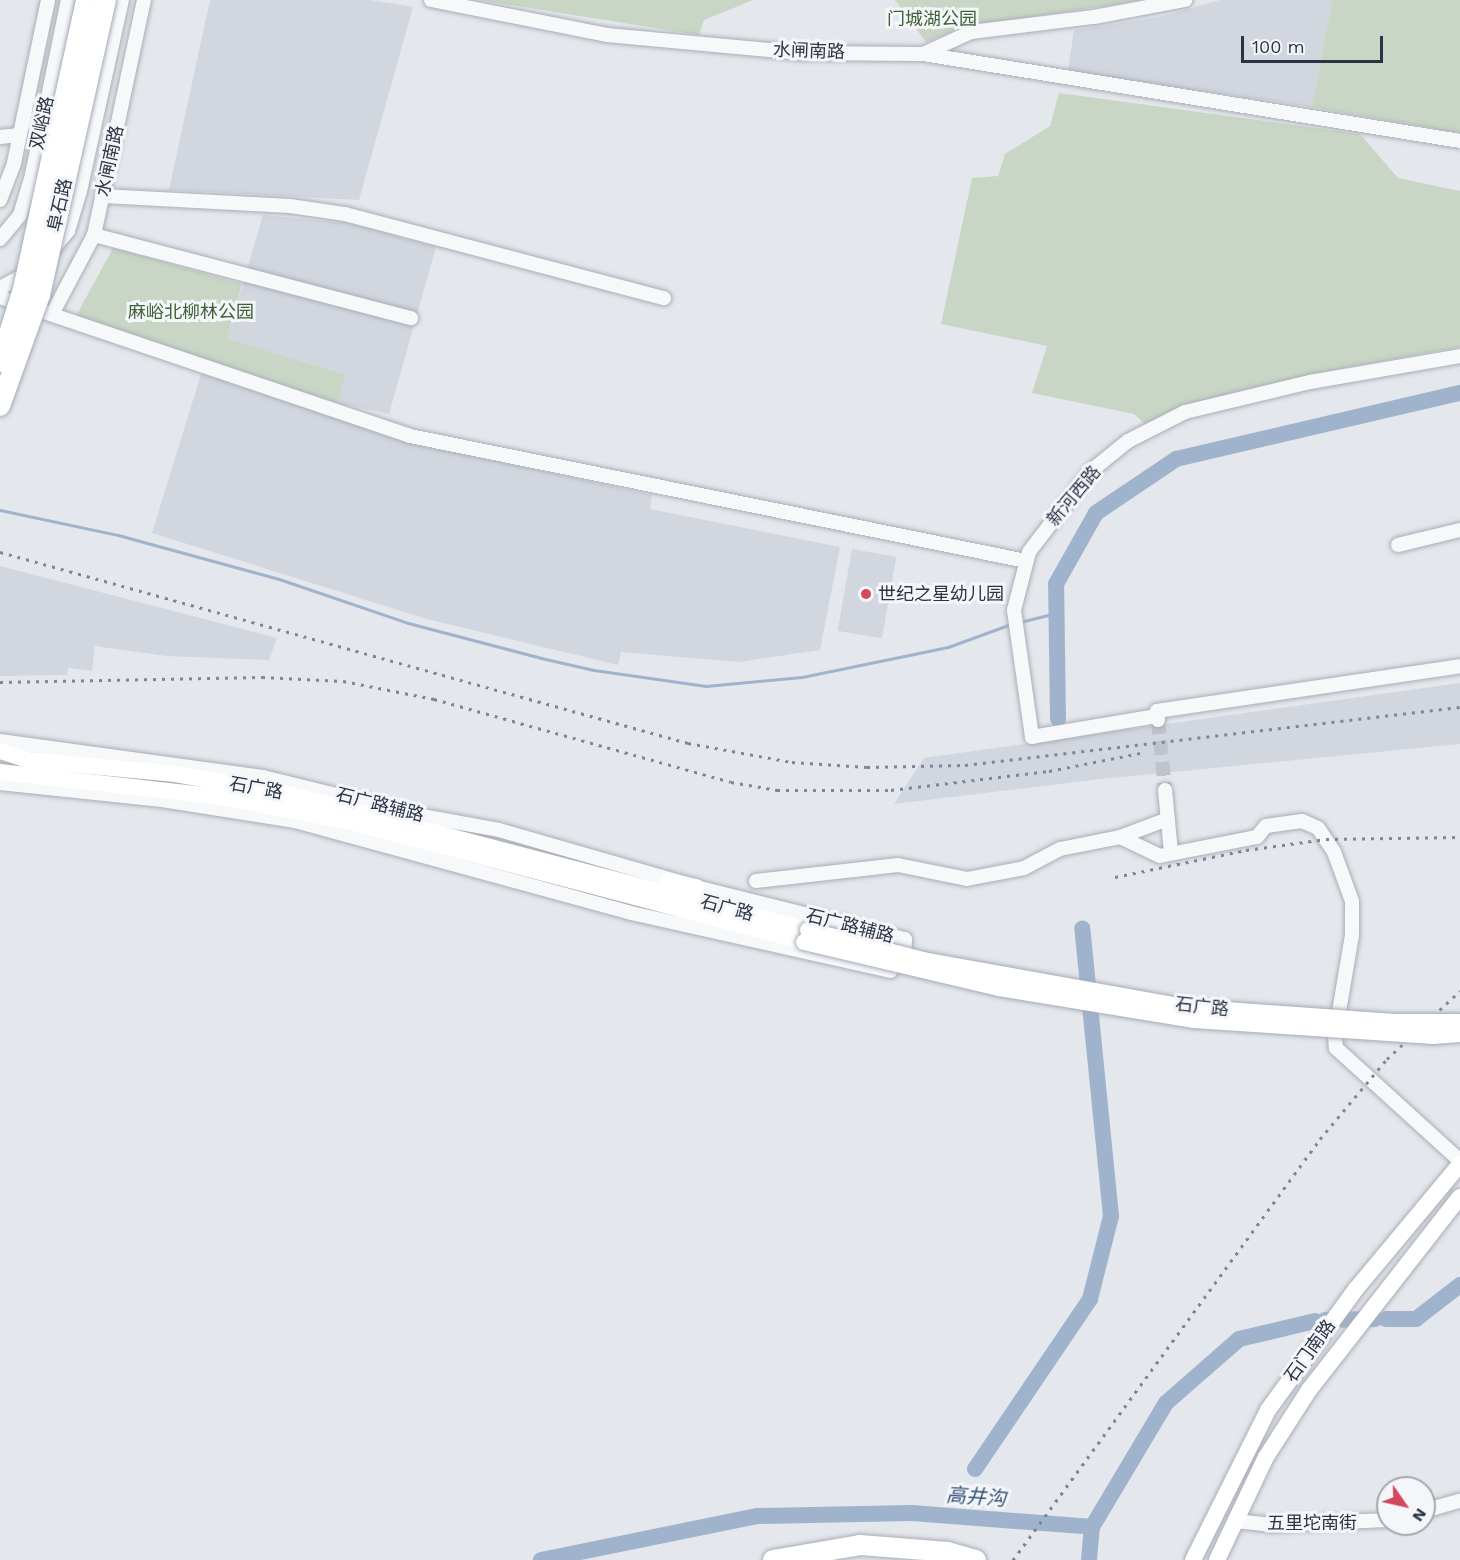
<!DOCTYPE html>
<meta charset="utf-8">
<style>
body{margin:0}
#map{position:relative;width:1460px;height:1560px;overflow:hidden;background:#e4e7ec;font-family:"Work Sans","Noto Sans SC",sans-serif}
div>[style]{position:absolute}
.built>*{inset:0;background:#d2d6de;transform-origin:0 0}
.green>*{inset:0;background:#c9d6c5}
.stream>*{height:3px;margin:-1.5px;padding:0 1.5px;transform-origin:1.5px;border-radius:1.5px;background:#9fb4cc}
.river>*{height:16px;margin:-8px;padding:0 8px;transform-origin:8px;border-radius:8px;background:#9fb4cc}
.minor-tunnel>*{height:14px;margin-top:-7px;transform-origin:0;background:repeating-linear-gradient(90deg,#bfc3cb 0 14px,transparent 0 21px)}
.roads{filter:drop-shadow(0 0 2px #a9aeb7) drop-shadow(0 0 2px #a9aeb7)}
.minor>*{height:14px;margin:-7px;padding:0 7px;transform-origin:7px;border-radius:7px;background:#f7f8fa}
.major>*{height:16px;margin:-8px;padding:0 8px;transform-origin:8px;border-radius:8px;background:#fff}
.highway>*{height:20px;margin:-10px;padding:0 10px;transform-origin:10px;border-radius:10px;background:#fff}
.rail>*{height:3px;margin-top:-1.5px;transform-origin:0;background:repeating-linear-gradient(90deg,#7d8696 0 3px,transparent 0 9px)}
.bridges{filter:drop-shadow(0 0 2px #a3abb8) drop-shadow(0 0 2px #a3abb8)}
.major-bridge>*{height:16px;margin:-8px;padding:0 8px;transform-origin:8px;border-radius:8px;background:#fff}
.highway-bridge>*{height:20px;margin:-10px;padding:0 10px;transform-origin:10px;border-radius:10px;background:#fff}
.dots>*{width:16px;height:16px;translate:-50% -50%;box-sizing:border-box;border:3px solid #f4f6f9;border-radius:50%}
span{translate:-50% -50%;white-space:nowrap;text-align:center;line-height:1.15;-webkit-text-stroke:6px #f4f6f9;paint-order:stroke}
.park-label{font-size:18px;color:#3f6138}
.street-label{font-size:18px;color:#2b3445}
.poi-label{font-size:18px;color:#2b3445}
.left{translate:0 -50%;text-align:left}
.water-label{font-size:20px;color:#34527a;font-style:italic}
.north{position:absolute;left:1376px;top:1476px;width:60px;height:60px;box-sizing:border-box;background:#f4f6f9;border:2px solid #a4a8b1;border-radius:50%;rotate:124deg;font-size:16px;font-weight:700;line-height:24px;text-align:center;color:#2b3445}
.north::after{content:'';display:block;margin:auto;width:21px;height:27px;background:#d1495b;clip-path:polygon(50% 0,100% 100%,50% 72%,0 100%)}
.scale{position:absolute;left:1241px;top:36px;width:142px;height:27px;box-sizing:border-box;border:3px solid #2b3445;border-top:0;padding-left:8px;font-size:18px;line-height:21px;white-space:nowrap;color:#2b3445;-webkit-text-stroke:4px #f4f6f9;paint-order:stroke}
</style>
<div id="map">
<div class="built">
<div style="clip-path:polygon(210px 0,370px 0,413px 7px,359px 200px,169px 190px)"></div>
<div style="clip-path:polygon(1220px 0,1332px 0,1312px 107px,1068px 71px,1074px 30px,1160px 17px)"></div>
<div style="clip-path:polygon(263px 215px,347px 223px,436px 247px,389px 414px,338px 403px,346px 375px,227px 338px)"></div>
<div style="clip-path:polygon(202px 371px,403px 441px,652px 495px,650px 509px,840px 547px,820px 650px,738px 662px,621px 652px,618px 665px,427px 619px,152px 533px)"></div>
<div style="left:852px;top:549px;width:45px;height:83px;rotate:10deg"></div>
<div style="clip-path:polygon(0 566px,277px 638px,269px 660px,166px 656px,95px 646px,92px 671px,68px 668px,67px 675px,0 676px)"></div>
<div style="clip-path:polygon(1460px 683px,1460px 744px,1101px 779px,894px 804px,924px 758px)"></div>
</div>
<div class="green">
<div style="clip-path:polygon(479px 0,753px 0,704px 20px,699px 35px)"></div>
<div style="clip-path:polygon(895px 0,1143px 0,964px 27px,926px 42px)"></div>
<div style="clip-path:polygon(1332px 0,1460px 0,1460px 133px,1312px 107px)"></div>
<div style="clip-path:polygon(1059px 93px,1360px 134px,1398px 178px,1460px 191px,1460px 347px,1328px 371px,1183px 408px,1147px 426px,1134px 414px,1032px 393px,1047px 346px,941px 324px,972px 178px,998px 176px,1005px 154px,1050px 126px)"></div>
<div style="clip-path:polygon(113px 248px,242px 284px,227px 338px,346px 375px,338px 403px,76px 316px)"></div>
</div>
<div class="stream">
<div style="left:0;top:510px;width:121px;rotate:12deg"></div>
<div style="left:118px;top:535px;width:167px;rotate:15.3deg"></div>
<div style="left:279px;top:579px;width:136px;rotate:18.8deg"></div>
<div style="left:408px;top:623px;width:138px;rotate:14.7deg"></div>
<div style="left:541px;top:658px;width:54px;rotate:12.8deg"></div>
<div style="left:594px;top:670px;width:113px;rotate:8.1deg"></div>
<div style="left:706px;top:686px;width:96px;rotate:-5.4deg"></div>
<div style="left:802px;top:677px;width:149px;rotate:-11.6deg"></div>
<div style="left:948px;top:647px;width:67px;rotate:-20.1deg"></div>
<div style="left:1020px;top:622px;width:38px;rotate:-14deg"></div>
</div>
<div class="river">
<div style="left:1058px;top:719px;width:135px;rotate:-90.8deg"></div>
<div style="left:1056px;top:584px;width:81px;rotate:-60.6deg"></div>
<div style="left:1096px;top:513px;width:97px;rotate:-34deg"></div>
<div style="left:1176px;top:459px;width:292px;rotate:-13.1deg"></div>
<div style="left:1386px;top:1319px;width:30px"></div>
<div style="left:1416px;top:1319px;width:56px;rotate:-37.7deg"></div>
<div style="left:1325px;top:1320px;width:50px;rotate:-1.1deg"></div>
<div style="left:975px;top:1469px;width:205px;rotate:-55.9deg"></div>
<div style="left:1090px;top:1299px;width:86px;rotate:-75.8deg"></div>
<div style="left:1111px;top:1216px;width:289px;rotate:-95.7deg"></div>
<div style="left:541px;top:1560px;width:220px;rotate:-11.5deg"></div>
<div style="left:757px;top:1516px;width:155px;rotate:-1.1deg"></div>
<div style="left:912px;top:1513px;width:181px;rotate:4.4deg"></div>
<div style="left:1092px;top:1527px;width:144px;rotate:-59.2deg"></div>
<div style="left:1166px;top:1403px;width:97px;rotate:-41.2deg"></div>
<div style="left:1239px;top:1339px;width:78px;rotate:-13.3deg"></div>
<div style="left:1089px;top:1560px;width:33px;rotate:-85deg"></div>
</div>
<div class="minor-tunnel">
<div style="left:1158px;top:720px;width:70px;rotate:84.3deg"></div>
</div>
<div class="roads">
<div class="minor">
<div style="left:431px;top:0;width:179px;rotate:11.2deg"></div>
<div style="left:607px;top:35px;width:195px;rotate:5.3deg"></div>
<div style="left:801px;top:53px;width:122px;rotate:0.5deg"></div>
<div style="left:923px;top:54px;width:53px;rotate:-24.6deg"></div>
<div style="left:971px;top:32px;width:124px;rotate:-7deg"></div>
<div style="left:1094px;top:17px;width:93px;rotate:-10.6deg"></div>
<div style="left:923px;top:54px;width:544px;rotate:9.2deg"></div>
<div style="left:0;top:137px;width:19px;rotate:-6deg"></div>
<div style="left:103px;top:196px;width:187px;rotate:3.1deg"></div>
<div style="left:290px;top:206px;width:56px;rotate:8.3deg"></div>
<div style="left:345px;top:214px;width:330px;rotate:14.8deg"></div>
<div style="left:0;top:200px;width:40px;rotate:-69deg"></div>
<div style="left:14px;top:163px;width:167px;rotate:-78.2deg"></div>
<div style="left:94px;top:235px;width:328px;rotate:14.7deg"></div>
<div style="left:0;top:239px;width:31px;rotate:-50deg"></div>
<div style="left:20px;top:215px;width:42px;rotate:-73.3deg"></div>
<div style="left:32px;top:175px;width:179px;rotate:-78.4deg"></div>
<div style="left:52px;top:250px;width:25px;rotate:-50deg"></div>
<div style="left:68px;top:231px;width:42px;rotate:-73.3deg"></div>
<div style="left:80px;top:191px;width:196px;rotate:-77.6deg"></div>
<div style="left:0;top:288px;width:34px;rotate:-28deg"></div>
<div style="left:0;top:297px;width:433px;rotate:18.7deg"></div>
<div style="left:410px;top:436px;width:629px;rotate:11.47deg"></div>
<div style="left:52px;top:314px;width:89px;rotate:-62deg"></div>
<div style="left:94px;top:235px;width:240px;rotate:-78deg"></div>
<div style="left:1398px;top:545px;width:64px;rotate:-13.6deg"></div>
<div style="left:1157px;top:716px;width:127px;rotate:170.5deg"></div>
<div style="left:1032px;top:737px;width:128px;rotate:-98.1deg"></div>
<div style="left:1014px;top:610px;width:60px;rotate:-75.5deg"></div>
<div style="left:1029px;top:552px;width:102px;rotate:-52.6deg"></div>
<div style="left:1091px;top:471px;width:48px;rotate:-39deg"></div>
<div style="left:1128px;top:441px;width:64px;rotate:-27deg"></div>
<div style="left:1185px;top:412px;width:129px;rotate:-13.5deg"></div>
<div style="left:1310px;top:382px;width:152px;rotate:-9.8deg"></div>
<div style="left:1158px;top:720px;width:9px;rotate:-96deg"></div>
<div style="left:1157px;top:711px;width:306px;rotate:-8.4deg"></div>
<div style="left:0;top:741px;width:265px;rotate:7.8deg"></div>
<div style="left:263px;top:777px;width:164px;rotate:13.8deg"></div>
<div style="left:422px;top:816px;width:78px;rotate:10.3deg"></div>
<div style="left:499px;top:830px;width:205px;rotate:16.1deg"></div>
<div style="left:696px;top:887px;width:215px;rotate:14deg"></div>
<div style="left:905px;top:939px;width:25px;rotate:92deg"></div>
<div style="left:0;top:783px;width:163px;rotate:6deg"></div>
<div style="left:162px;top:800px;width:135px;rotate:9deg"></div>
<div style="left:295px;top:821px;width:348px;rotate:15.3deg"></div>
<div style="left:631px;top:913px;width:266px;rotate:12.6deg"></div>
<div style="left:1165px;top:790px;width:62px;rotate:84.5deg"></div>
<div style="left:1120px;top:837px;width:44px;rotate:25.4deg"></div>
<div style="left:1160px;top:856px;width:99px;rotate:-11.1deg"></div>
<div style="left:1257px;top:837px;width:14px;rotate:-51deg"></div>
<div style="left:1266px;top:826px;width:36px;rotate:-8deg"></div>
<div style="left:1302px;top:821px;width:17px;rotate:24deg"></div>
<div style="left:1318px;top:828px;width:29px;rotate:56deg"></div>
<div style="left:1334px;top:852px;width:52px;rotate:69.8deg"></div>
<div style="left:1352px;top:901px;width:34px;rotate:90deg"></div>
<div style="left:1352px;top:935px;width:101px;rotate:99.6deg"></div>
<div style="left:1335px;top:1035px;width:13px;rotate:86deg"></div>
<div style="left:1336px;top:1048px;width:168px;rotate:42.3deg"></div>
<div style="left:756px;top:881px;width:143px;rotate:-6.4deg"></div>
<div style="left:898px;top:865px;width:70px;rotate:11.5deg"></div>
<div style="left:967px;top:879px;width:58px;rotate:-10.9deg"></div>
<div style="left:1024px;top:868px;width:41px;rotate:-27.8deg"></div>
<div style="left:1060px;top:849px;width:61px;rotate:-11.3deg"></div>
<div style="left:1120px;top:837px;width:51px;rotate:-20.6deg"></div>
<div style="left:1424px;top:1511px;width:37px;rotate:-16deg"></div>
<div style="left:1235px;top:1521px;width:36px;rotate:6deg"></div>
<div style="left:1271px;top:1525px;width:117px;rotate:-2.4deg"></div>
</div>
<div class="major">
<div style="left:0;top:751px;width:28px;rotate:18deg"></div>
<div style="left:27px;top:760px;width:149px;rotate:5.4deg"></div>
<div style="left:175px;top:774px;width:111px;rotate:9.9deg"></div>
<div style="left:284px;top:793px;width:542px;rotate:14.65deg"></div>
<div style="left:0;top:772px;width:216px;rotate:6.4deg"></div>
<div style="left:215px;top:796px;width:138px;rotate:10.8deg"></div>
<div style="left:351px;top:822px;width:469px;rotate:14.8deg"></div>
<div style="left:668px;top:881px;width:29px;rotate:12deg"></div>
<div style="left:1193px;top:1560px;width:168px;rotate:-63.4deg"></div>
<div style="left:1268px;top:1410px;width:150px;rotate:-54deg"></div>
<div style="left:1356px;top:1289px;width:163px;rotate:-50.2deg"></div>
<div style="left:1217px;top:1560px;width:114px;rotate:-64.6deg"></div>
<div style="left:1266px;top:1457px;width:80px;rotate:-57.3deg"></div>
<div style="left:1309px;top:1390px;width:245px;rotate:-52deg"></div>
</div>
<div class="highway">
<div style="left:773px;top:1560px;width:88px;rotate:-9.8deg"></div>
<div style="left:860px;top:1545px;width:88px;rotate:4.5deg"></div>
<div style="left:948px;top:1552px;width:29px;rotate:16deg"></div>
</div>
</div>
<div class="rail">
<div style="left:0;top:552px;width:714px;rotate:15.52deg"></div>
<div style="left:688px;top:743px;width:106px;rotate:10.4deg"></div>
<div style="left:792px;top:762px;width:75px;rotate:3.8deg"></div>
<div style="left:867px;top:767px;width:98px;rotate:-1.2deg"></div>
<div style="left:965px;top:765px;width:498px;rotate:-6.7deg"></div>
<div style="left:0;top:682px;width:262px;rotate:-1.1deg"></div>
<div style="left:262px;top:677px;width:81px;rotate:2.8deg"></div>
<div style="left:343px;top:681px;width:93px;rotate:11.2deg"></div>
<div style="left:434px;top:699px;width:308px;rotate:15.6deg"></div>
<div style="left:731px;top:782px;width:47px;rotate:9.9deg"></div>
<div style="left:777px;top:790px;width:114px"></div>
<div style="left:891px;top:790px;width:159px;rotate:-6.9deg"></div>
<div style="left:1049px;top:771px;width:94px;rotate:-11.1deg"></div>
<div style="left:1115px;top:877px;width:134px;rotate:-11.6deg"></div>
<div style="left:1246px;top:850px;width:81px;rotate:-7.8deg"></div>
<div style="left:1326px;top:839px;width:134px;rotate:-0.9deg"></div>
<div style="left:1013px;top:1560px;width:521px;rotate:-53.9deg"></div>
<div style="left:1320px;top:1139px;width:104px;rotate:-50.1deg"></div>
<div style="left:1387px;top:1059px;width:100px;rotate:-43deg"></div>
</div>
<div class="bridges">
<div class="major-bridge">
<div style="left:808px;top:930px;width:119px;rotate:14.6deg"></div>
<div style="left:923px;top:960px;width:265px;rotate:10.2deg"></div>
<div style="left:1184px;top:1007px;width:211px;rotate:4.1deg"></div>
<div style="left:1394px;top:1022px;width:66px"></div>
<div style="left:804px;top:942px;width:200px;rotate:13.3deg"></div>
<div style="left:999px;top:988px;width:198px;rotate:9.3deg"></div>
<div style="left:1194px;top:1020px;width:240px;rotate:3.8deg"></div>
<div style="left:1433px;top:1036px;width:27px;rotate:-4deg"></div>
</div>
<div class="highway-bridge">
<div style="left:0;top:362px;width:77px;rotate:-72.5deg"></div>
<div style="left:23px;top:289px;width:296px;rotate:-77.7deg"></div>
<div style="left:0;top:406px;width:118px;rotate:-70.2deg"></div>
<div style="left:40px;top:295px;width:302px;rotate:-77.4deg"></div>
</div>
</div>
<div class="dots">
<div style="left:866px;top:594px;background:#d1495b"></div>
</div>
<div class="park-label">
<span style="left:932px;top:19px">门城湖公园</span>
<span style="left:191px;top:312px">麻峪北柳林公园</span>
</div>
<div class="street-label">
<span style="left:809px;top:51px;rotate:2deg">水闸南路</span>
<span style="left:42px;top:123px;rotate:-78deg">双峪路</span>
<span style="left:110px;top:161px;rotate:-78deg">水闸南路</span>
<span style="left:60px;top:205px;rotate:-77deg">阜石路</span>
<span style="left:1074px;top:496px;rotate:-50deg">新河西路</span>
<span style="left:256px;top:788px;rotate:10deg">石广路</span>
<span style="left:380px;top:805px;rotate:14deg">石广路辅路</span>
<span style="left:727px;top:908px;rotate:15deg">石广路</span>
<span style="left:850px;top:926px;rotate:14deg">石广路辅路</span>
<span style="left:1202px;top:1007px;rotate:6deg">石广路</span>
<span style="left:1310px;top:1351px;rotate:-54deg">石门南路</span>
<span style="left:1312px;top:1523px">五里坨南街</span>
</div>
<div class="poi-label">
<span class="left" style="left:878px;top:594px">世纪之星幼儿园</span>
</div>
<div class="water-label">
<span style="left:976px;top:1497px;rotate:4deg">高井沟</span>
</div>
<div class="north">N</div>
<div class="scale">100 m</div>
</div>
